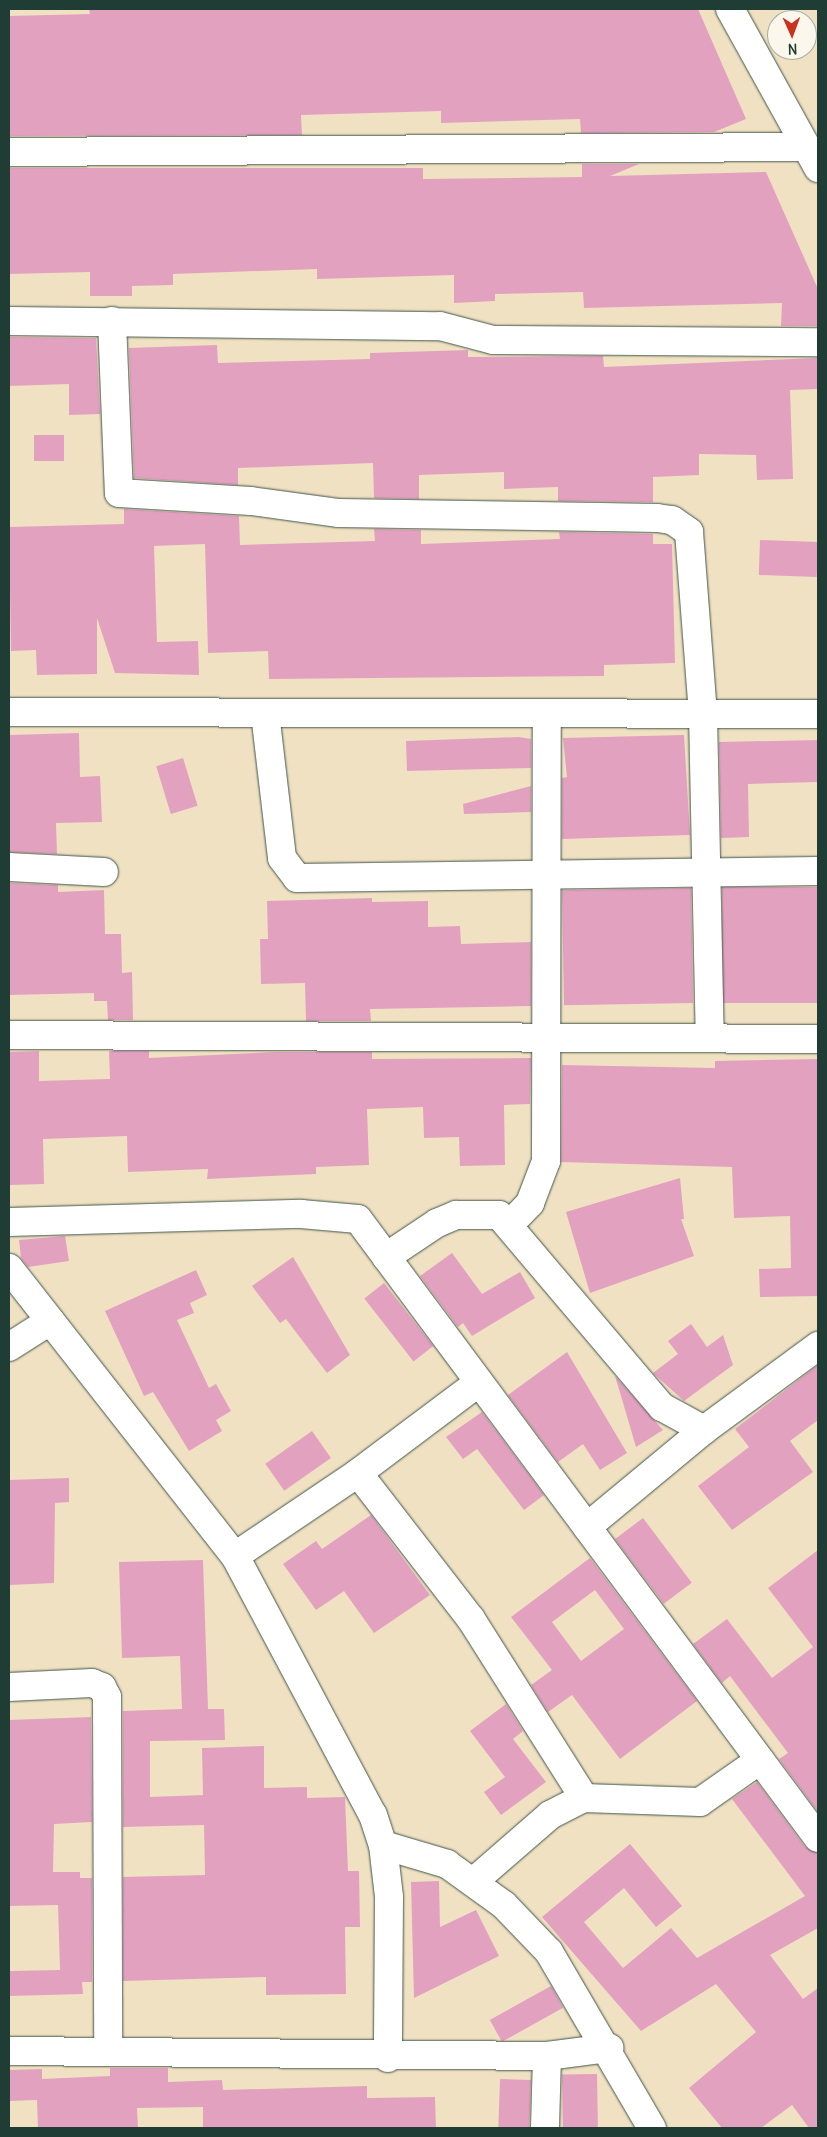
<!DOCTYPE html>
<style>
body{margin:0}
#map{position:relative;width:827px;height:2137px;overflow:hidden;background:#f1e1c3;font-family:Delius,sans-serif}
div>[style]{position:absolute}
.building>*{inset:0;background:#e3a1c0;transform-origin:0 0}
.roads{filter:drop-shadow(0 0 1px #3e5649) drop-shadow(0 0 1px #3e5649)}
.minor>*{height:28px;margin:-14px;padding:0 14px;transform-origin:14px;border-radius:14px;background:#fff}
span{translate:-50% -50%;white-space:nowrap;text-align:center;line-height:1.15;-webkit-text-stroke:4px #fbf7ec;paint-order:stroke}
.frame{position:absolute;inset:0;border:10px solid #1f3d34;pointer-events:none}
.north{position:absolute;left:767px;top:10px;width:50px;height:50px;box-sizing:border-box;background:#fbf7ec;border:1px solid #a3ada2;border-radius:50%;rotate:178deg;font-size:14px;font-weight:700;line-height:20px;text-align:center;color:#1f3d34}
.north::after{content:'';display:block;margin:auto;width:18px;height:22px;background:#c8321e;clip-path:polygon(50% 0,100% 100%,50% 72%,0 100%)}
</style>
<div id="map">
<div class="building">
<div style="clip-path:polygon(89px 9px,698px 9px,746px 119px,714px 132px,581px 133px,580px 119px,441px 123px,441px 111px,301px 115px,302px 135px,9px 136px,9px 16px,90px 14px)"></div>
<div style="clip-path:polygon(582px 164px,639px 164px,610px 176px,766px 172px,818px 289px,818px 326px,781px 326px,782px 303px,584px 308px,583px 292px,495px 294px,495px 301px,454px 303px,454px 275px,317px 279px,317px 269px,173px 274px,173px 285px,132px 286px,132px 296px,90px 296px,90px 272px,9px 274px,9px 168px,423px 168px,423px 179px,582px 177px)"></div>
<div style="clip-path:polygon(9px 337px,96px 338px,100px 414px,69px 415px,69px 384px,9px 386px)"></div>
<div style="clip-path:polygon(217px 345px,218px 363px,370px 359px,370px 353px,468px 350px,468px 357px,603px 356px,604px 367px,818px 358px,818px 389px,790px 390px,793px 479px,757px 480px,756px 455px,699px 454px,699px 475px,653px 477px,653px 502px,558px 501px,558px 487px,504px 489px,504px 472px,419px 475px,419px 499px,374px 498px,373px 463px,238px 468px,238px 485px,134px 478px,129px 348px)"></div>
<div style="left:64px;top:435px;width:26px;height:30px;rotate:90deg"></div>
<div style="clip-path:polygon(124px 509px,239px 516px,240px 545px,375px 541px,374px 529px,421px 530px,421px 544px,560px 539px,559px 532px,653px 534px,653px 544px,672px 544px,675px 663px,604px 665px,604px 676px,269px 679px,268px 651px,208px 653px,205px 544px,154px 546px,157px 642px,198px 641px,199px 675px,115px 673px,97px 618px,97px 674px,37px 675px,36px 650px,11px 651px,9px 527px,124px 524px)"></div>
<div style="left:760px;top:540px;width:58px;height:35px;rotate:2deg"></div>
<div style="clip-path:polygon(79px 733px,80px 777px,100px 776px,102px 822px,56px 823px,57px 854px,9px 852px,9px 735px)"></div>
<div style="clip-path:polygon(684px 735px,690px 835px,562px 839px,562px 778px,567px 777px,563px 738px)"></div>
<div style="clip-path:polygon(519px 737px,531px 739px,531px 768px,407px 771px,406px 741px)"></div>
<div style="clip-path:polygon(818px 740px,818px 782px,748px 784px,749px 837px,721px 838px,719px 742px)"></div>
<div style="left:183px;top:758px;width:50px;height:28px;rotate:73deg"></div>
<div style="clip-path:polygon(531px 786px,531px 812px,464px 814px,463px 804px)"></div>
<div style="clip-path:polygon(9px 883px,58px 885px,58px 892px,104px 890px,105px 934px,121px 934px,122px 973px,132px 972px,133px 1020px,108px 1020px,107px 1001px,94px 1001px,94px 993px,9px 995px)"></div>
<div style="left:818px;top:887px;width:116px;height:96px;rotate:90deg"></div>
<div style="left:691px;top:888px;width:115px;height:129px;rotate:89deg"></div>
<div style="clip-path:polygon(372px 898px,372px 902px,428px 901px,428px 927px,460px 926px,461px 944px,531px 942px,531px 1006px,370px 1009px,371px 1021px,306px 1021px,305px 983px,261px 984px,260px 939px,268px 939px,267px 901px)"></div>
<div style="clip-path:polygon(39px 1051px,39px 1081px,110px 1079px,109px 1051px,149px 1051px,149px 1058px,276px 1052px,372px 1052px,372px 1059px,531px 1058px,530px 1104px,504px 1105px,505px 1165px,460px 1166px,459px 1137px,424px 1138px,423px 1107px,367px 1109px,369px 1165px,316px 1167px,316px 1174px,207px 1179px,208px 1169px,128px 1172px,127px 1136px,43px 1139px,44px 1184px,9px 1185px,9px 1052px)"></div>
<div style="clip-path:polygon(818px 1059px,818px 1296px,760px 1297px,759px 1269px,791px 1268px,790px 1216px,734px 1218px,732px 1167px,561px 1162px,562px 1065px,715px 1068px,715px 1061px)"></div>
<div style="clip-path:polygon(680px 1178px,684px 1219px,681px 1219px,694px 1256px,590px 1293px,566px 1212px)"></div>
<div style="clip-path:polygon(65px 1236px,69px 1261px,28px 1267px,21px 1258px,19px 1240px)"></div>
<div style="clip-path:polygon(452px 1253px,482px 1294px,520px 1272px,535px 1298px,472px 1336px,463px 1323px,458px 1327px,420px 1276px)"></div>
<div style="clip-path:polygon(293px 1257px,350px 1355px,327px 1373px,286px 1319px,280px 1323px,252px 1286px)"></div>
<div style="clip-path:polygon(196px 1270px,207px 1295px,190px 1303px,194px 1313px,177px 1320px,209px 1388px,216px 1384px,231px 1411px,216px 1420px,222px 1431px,189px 1451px,153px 1392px,144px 1396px,105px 1311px)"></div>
<div style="left:384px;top:1283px;width:80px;height:25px;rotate:52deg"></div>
<div style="clip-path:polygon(691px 1324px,707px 1347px,723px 1335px,733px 1365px,684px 1401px,653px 1373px,678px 1354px,668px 1341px)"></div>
<div style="clip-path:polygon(567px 1352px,627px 1453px,600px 1470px,583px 1444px,558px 1462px,508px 1395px)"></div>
<div style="clip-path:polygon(818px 1365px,818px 1420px,790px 1441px,813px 1472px,732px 1530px,698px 1486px,749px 1447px,735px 1429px)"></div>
<div style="clip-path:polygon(615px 1376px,663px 1430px,636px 1447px,621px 1396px)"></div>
<div style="clip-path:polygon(482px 1412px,544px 1495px,524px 1510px,477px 1449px,463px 1459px,446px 1437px)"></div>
<div style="left:312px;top:1431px;width:33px;height:57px;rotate:55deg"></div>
<div style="clip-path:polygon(69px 1478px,69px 1502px,55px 1503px,54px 1583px,9px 1585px,9px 1480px)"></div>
<div style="clip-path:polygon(371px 1515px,430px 1595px,374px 1633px,344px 1591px,316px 1610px,283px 1564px,316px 1541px,322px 1549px)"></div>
<div style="left:643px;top:1518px;width:81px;height:35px;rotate:53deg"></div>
<div style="clip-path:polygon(818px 1550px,818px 1812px,779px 1759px,788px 1753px,730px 1676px,722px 1683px,693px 1644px,727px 1619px,772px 1678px,813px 1647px,768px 1588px)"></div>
<div style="clip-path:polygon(evenodd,590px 1558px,697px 1701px,620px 1759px,572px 1695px,548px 1712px,531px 1685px,552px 1670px,511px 1617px,590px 1558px,595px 1590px,624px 1629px,581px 1661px,552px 1622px,595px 1590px)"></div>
<div style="clip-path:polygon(203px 1560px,208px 1709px,224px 1709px,225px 1740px,150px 1741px,150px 1797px,203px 1795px,202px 1748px,264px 1746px,264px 1788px,307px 1787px,307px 1798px,345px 1797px,348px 1871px,359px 1871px,360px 1927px,345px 1927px,346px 1994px,266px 1995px,266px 1977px,123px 1981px,123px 1877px,205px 1875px,204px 1825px,123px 1827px,123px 1711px,182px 1709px,180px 1656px,122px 1658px,119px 1562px)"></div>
<div style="clip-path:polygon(506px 1704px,523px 1731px,513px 1739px,546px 1782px,501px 1815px,484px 1792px,505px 1777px,470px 1731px)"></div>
<div style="clip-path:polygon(91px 1717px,92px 1822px,54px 1824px,53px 1872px,80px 1872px,80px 1878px,92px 1878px,92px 1982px,82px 1982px,83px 1994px,9px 1996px,9px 1971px,60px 1970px,58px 1905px,9px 1906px,9px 1720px)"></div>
<div style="clip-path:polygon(757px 1782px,805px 1847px,818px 1853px,818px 1928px,770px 1955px,803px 1999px,818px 1988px,818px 2128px,809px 2128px,792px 2105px,761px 2128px,722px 2128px,689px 2088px,756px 2032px,716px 1984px,641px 2031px,542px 1917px,630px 1844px,682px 1906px,656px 1927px,624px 1888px,584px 1922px,623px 1968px,671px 1928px,697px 1958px,805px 1896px,732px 1799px)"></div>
<div style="clip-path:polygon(439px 1881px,440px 1927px,476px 1910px,499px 1956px,414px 1998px,411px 1882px)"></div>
<div style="left:551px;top:1986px;width:25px;height:70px;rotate:61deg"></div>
<div style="clip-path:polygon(110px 2068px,168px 2068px,168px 2082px,222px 2080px,223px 2090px,367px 2086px,367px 2098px,435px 2097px,436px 2128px,203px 2128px,203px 2107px,137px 2108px,138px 2128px,38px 2128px,37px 2100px,9px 2101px,9px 2070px,42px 2069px,42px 2079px,110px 2076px)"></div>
<div style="left:597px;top:2074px;width:54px;height:35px;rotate:89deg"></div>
<div style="left:531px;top:2080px;width:48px;height:31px;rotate:92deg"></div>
</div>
<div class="roads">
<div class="minor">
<div style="left:730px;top:9px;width:182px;rotate:61deg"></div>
<div style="left:9px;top:152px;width:797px;rotate:-0.36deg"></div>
<div style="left:9px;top:321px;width:431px;rotate:0.7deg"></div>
<div style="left:440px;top:326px;width:55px;rotate:14.8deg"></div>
<div style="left:493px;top:340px;width:325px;rotate:0.4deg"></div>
<div style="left:112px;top:321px;width:172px;rotate:87.7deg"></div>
<div style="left:119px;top:493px;width:132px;rotate:3.5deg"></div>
<div style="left:251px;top:501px;width:89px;rotate:7.8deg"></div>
<div style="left:339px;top:513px;width:318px;rotate:0.9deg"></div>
<div style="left:657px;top:518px;width:15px;rotate:8deg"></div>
<div style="left:672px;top:520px;width:21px;rotate:35deg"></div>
<div style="left:689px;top:532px;width:183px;rotate:85.6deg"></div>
<div style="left:703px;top:714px;width:324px;rotate:88.8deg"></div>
<div style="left:9px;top:712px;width:809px;rotate:0.14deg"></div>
<div style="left:265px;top:713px;width:146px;rotate:83.3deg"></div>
<div style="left:282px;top:858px;width:25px;rotate:53deg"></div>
<div style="left:297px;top:878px;width:521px;rotate:-0.77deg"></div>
<div style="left:9px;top:867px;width:95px;rotate:3deg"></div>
<div style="left:9px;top:1035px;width:809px;rotate:0.28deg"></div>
<div style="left:9px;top:1222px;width:292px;rotate:-1.6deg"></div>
<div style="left:301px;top:1214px;width:57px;rotate:5deg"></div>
<div style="left:358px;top:1219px;width:771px;rotate:53.38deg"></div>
<div style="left:510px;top:1224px;width:29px;rotate:-46deg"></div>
<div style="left:530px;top:1203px;width:45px;rotate:-69.1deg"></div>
<div style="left:546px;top:1161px;width:448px;rotate:-89.9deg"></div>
<div style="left:386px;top:1257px;width:61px;rotate:-33.7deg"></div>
<div style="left:437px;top:1223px;width:21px;rotate:-23deg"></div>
<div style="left:456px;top:1215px;width:43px"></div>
<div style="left:499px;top:1215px;width:252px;rotate:49.7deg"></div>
<div style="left:662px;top:1407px;width:48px;rotate:28.7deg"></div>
<div style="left:9px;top:1268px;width:366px;rotate:51.9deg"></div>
<div style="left:235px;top:1556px;width:293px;rotate:62deg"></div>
<div style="left:373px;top:1815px;width:32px;rotate:72deg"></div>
<div style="left:383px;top:1845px;width:52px;rotate:83.4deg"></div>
<div style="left:389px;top:1897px;width:161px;rotate:90.4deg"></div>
<div style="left:9px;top:1347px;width:49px;rotate:-32.4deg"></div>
<div style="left:358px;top:1473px;width:185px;rotate:52.3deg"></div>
<div style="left:471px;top:1619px;width:212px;rotate:57.7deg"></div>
<div style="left:587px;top:1527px;width:152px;rotate:-39.7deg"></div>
<div style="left:704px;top:1430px;width:142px;rotate:-36.4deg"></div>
<div style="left:235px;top:1556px;width:148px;rotate:-34deg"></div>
<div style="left:358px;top:1473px;width:151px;rotate:-36.9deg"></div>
<div style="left:9px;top:1687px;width:83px;rotate:-2.8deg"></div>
<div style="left:92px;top:1683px;width:11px;rotate:22deg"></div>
<div style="left:102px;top:1687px;width:11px;rotate:63deg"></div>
<div style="left:107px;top:1697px;width:355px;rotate:89.8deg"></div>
<div style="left:383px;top:1845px;width:67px;rotate:16.5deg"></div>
<div style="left:447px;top:1864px;width:70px;rotate:35.7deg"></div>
<div style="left:504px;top:1905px;width:65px;rotate:46.2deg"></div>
<div style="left:549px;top:1952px;width:204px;rotate:59.7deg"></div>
<div style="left:473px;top:1882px;width:102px;rotate:-41deg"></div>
<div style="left:550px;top:1815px;width:38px;rotate:-27deg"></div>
<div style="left:584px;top:1798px;width:116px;rotate:2deg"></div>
<div style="left:700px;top:1802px;width:73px;rotate:-35deg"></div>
<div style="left:9px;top:2051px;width:538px;rotate:0.53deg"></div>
<div style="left:547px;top:2056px;width:72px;rotate:91.6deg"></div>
<div style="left:547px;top:2056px;width:63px;rotate:-7.4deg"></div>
</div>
</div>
<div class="frame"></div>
<div class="north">N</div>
</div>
